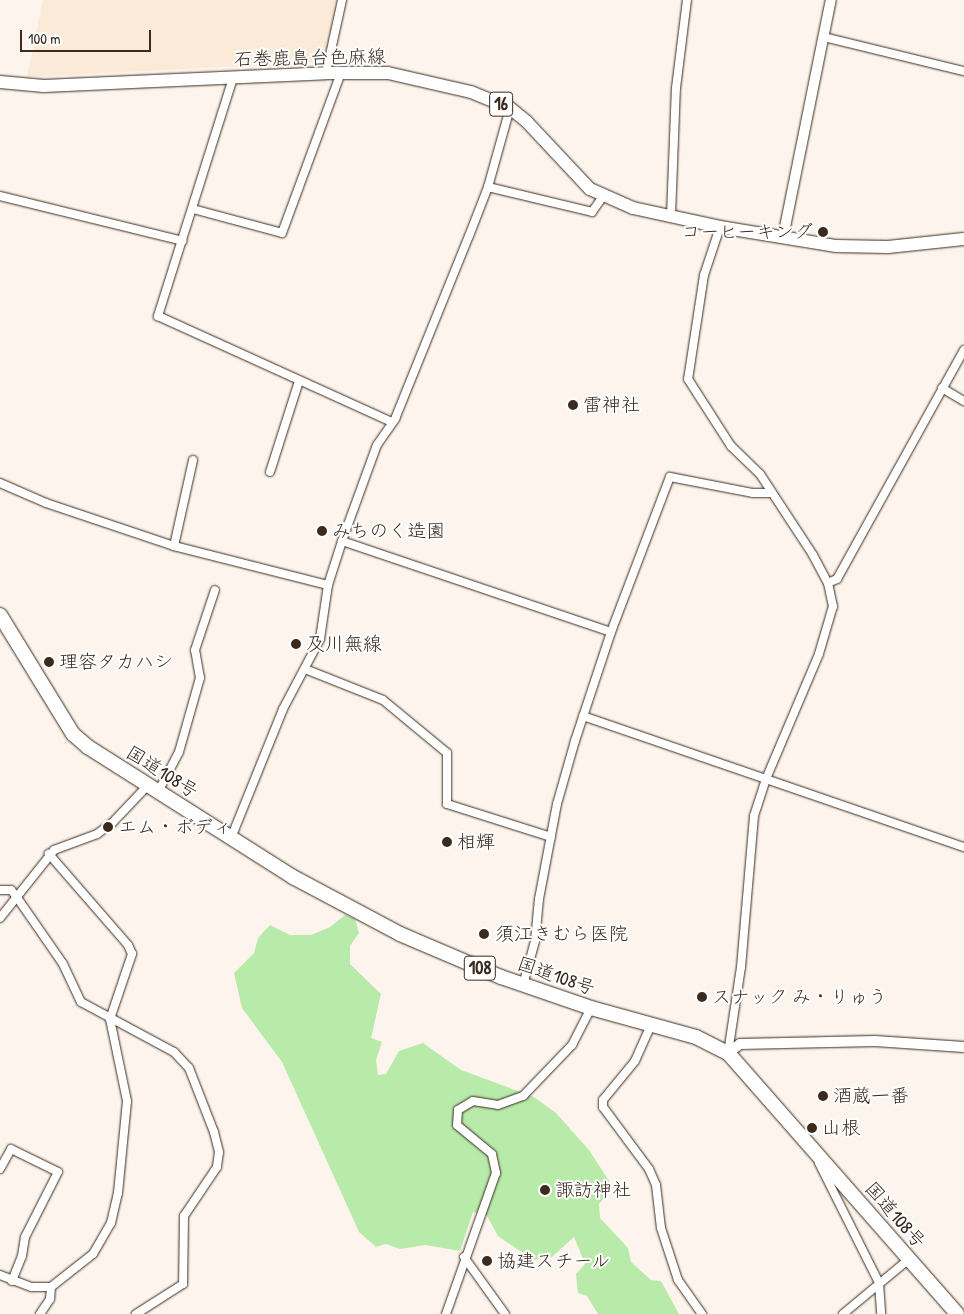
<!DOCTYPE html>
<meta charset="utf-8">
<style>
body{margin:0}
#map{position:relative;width:964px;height:1314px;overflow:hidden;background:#fdf5ed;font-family:"Patrick Hand","Klee One",sans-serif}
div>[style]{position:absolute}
.built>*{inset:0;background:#fbead7}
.green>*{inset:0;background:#b8eaaa}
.roads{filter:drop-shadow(0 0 1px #3b2a1e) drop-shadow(0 0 1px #3b2a1e)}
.minor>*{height:8px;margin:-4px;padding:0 4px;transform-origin:4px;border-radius:4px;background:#fff}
.tertiary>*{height:10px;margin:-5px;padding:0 5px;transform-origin:5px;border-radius:5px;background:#fff}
.primary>*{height:12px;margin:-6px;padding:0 6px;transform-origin:6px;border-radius:6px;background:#fff}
.trunk>*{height:14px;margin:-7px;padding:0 7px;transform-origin:7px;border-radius:7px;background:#fff}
.dots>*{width:14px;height:14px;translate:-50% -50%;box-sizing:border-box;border:2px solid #fff;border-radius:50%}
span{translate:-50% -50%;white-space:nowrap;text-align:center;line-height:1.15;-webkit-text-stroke:4px #fff;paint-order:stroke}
.shield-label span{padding:1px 4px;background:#fff;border:1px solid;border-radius:4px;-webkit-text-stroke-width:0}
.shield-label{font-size:18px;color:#3b2a1e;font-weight:700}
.street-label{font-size:19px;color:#3b2a1e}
.poi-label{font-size:19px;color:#3b2a1e}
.right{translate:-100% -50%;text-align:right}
.left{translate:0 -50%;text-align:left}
.scale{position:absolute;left:20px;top:30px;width:131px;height:22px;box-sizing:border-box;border:2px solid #3b2a1e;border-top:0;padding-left:6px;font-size:15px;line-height:18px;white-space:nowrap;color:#3b2a1e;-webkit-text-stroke:4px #fff;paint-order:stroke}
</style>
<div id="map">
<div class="built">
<div style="clip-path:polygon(43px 0,339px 0,325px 62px,27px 77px)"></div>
</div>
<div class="green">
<div style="clip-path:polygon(345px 915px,355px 919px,359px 933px,350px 946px,350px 964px,381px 994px,371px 1038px,382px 1042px,376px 1060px,378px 1075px,386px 1074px,399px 1051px,423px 1043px,461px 1070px,534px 1097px,556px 1113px,589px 1150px,613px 1187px,599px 1204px,600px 1218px,628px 1248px,631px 1262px,651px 1280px,661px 1281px,679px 1314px,598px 1314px,587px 1296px,578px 1293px,576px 1274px,585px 1264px,574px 1237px,552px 1257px,533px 1260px,498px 1236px,486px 1214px,473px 1212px,460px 1251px,425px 1245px,400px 1249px,386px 1244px,376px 1247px,359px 1232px,282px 1062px,242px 1008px,234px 973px,254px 953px,258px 938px,270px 925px,290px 935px,311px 935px,330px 927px)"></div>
</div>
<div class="roads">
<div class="minor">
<div style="left:824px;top:37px;width:144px;rotate:13.7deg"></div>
<div style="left:326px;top:73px;width:75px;rotate:-77.6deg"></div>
<div style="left:233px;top:78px;width:250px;rotate:107.5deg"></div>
<div style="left:158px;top:316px;width:257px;rotate:24.4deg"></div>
<div style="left:488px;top:187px;width:107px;rotate:13.5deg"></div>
<div style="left:592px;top:212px;width:19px;rotate:-55deg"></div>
<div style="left:0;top:196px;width:188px;rotate:13.8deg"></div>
<div style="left:193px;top:209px;width:92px;rotate:15.1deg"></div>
<div style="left:282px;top:233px;width:171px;rotate:-69.8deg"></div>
<div style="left:671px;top:216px;width:128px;rotate:-87.8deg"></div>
<div style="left:676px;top:88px;width:89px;rotate:-82.9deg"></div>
<div style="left:720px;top:227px;width:51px;rotate:108.4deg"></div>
<div style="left:704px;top:275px;width:105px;rotate:98.7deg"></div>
<div style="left:688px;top:379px;width:80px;rotate:57.3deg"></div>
<div style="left:731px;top:446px;width:40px;rotate:44deg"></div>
<div style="left:760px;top:474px;width:97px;rotate:56.8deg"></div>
<div style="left:813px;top:555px;width:32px;rotate:62deg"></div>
<div style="left:828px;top:583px;width:24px;rotate:78deg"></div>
<div style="left:833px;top:606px;width:50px;rotate:106.3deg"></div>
<div style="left:819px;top:654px;width:136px;rotate:113deg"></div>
<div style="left:766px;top:779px;width:39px;rotate:108deg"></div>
<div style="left:754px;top:816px;width:152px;rotate:94.9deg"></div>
<div style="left:741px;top:967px;width:87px;rotate:98.6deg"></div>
<div style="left:942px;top:388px;width:26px;rotate:31deg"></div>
<div style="left:270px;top:472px;width:96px;rotate:-72.3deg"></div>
<div style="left:0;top:483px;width:50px;rotate:23.5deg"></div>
<div style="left:46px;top:503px;width:135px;rotate:18.6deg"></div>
<div style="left:174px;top:546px;width:159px;rotate:14.2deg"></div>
<div style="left:342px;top:541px;width:284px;rotate:18.7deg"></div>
<div style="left:174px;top:546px;width:88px;rotate:-77.5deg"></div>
<div style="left:828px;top:583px;width:10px;rotate:-24deg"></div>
<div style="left:837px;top:579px;width:262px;rotate:-61deg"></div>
<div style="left:305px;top:669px;width:84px;rotate:21.7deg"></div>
<div style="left:383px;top:700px;width:83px;rotate:39.6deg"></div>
<div style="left:447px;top:753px;width:51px;rotate:90deg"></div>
<div style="left:447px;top:804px;width:109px;rotate:17.6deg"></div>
<div style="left:583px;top:716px;width:403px;rotate:19deg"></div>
<div style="left:158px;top:792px;width:45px;rotate:-62.3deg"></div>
<div style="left:179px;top:752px;width:77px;rotate:-74.2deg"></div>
<div style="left:200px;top:678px;width:28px;rotate:-100deg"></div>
<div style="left:195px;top:650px;width:63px;rotate:-71.6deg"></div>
<div style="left:231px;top:838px;width:139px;rotate:-68deg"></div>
<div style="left:283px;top:709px;width:79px;rotate:-62.1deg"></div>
<div style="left:320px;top:639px;width:55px;rotate:-81.6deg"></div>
<div style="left:328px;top:585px;width:46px;rotate:-72.3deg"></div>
<div style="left:342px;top:541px;width:102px;rotate:-70deg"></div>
<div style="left:377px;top:445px;width:32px;rotate:-55deg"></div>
<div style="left:395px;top:419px;width:197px;rotate:-68deg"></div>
<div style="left:469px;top:236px;width:53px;rotate:-68.8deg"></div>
<div style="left:488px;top:187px;width:82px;rotate:-74.4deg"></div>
<div style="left:0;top:890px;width:11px"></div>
<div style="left:11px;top:890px;width:8px;rotate:50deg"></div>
<div style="left:16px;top:896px;width:83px;rotate:55.3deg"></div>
<div style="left:63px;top:964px;width:42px;rotate:64.7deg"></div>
<div style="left:81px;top:1002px;width:106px;rotate:28.3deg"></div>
<div style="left:174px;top:1052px;width:22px;rotate:47deg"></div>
<div style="left:189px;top:1068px;width:69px;rotate:68.7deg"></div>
<div style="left:214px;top:1132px;width:21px;rotate:76deg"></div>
<div style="left:219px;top:1152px;width:15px;rotate:98deg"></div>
<div style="left:217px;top:1167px;width:59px;rotate:124deg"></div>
<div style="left:184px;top:1216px;width:68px;rotate:90.8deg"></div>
<div style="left:183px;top:1284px;width:56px;rotate:147.4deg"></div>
<div style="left:0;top:918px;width:87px;rotate:-51.5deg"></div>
<div style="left:54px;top:850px;width:46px;rotate:-20.4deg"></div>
<div style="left:97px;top:834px;width:19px;rotate:-36deg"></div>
<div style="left:112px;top:823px;width:52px;rotate:-46.5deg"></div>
<div style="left:523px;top:985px;width:46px;rotate:-74.7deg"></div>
<div style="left:535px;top:941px;width:42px;rotate:-84.6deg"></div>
<div style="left:539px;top:899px;width:97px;rotate:-79.3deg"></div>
<div style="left:557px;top:804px;width:66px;rotate:-74.1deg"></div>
<div style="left:575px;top:741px;width:115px;rotate:-71.7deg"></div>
<div style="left:611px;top:632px;width:166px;rotate:-69.2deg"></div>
<div style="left:670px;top:477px;width:85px;rotate:10.9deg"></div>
<div style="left:753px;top:493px;width:19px"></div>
<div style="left:651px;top:1025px;width:39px;rotate:114deg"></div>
<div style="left:635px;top:1061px;width:50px;rotate:129.4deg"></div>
<div style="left:603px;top:1100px;width:7px;rotate:90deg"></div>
<div style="left:603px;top:1107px;width:77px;rotate:53.4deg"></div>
<div style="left:649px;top:1169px;width:17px;rotate:66deg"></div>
<div style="left:656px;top:1185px;width:43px;rotate:83.4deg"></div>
<div style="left:661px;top:1228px;width:55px;rotate:71.9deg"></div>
<div style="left:678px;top:1280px;width:42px;rotate:54.8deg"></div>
<div style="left:819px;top:1163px;width:134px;rotate:63.4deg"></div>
<div style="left:879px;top:1283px;width:31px;rotate:86deg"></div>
<div style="left:0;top:1169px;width:23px;rotate:-61deg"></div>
<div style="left:11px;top:1149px;width:52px;rotate:26.1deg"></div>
<div style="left:58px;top:1172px;width:73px;rotate:116.9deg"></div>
<div style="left:25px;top:1237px;width:19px;rotate:99deg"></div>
<div style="left:22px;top:1256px;width:27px;rotate:112deg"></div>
<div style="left:464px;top:1257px;width:70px;rotate:54.3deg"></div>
<div style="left:0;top:1275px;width:34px;rotate:21deg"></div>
<div style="left:32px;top:1287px;width:19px"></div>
<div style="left:51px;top:1287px;width:53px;rotate:-38.2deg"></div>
<div style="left:93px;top:1254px;width:36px;rotate:-60deg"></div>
<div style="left:111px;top:1223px;width:31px;rotate:-77deg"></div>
<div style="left:118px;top:1193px;width:92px;rotate:-84.4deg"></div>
<div style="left:127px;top:1101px;width:84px;rotate:-101.7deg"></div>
<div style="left:110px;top:1019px;width:69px;rotate:-71.3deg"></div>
<div style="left:132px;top:954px;width:10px;rotate:-114deg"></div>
<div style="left:128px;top:945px;width:121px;rotate:-131deg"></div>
<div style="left:40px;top:1314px;width:18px;rotate:-56deg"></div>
<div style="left:50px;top:1299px;width:12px;rotate:-85deg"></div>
<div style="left:446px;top:1314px;width:150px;rotate:-70.5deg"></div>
<div style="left:496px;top:1173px;width:19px;rotate:-102deg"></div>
<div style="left:492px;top:1154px;width:45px;rotate:-140.4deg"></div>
<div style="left:457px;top:1125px;width:15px;rotate:-86deg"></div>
<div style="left:458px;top:1110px;width:17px;rotate:-31deg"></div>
<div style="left:473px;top:1101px;width:25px;rotate:9deg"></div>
<div style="left:498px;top:1105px;width:27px;rotate:-20deg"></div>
<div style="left:523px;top:1096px;width:71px;rotate:-46.1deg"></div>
<div style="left:572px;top:1045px;width:42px;rotate:-62.8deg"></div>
<div style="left:843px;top:1314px;width:86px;rotate:-39.8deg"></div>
</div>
<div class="tertiary">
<div style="left:783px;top:237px;width:242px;rotate:-78.6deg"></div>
<div style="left:728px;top:1053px;width:15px;rotate:-37deg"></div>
<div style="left:740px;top:1044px;width:135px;rotate:-1.3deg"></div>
<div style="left:875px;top:1041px;width:89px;rotate:3.9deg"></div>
</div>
<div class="primary">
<div style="left:0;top:82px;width:44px;rotate:5.2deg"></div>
<div style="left:44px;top:86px;width:282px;rotate:-2.6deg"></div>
<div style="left:326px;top:73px;width:62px"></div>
<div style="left:388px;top:73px;width:85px;rotate:12.9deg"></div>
<div style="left:471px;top:92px;width:42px;rotate:22.3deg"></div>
<div style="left:510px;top:108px;width:22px;rotate:39deg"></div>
<div style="left:527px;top:122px;width:92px;rotate:46.8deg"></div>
<div style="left:590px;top:189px;width:47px;rotate:23.8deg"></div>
<div style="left:633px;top:208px;width:89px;rotate:12.3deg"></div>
<div style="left:720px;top:227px;width:118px;rotate:9.3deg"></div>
<div style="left:836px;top:246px;width:52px;rotate:1.1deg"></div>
<div style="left:888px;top:247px;width:76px;rotate:-6deg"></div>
</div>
<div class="trunk">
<div style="left:0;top:615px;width:140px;rotate:58.5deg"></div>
<div style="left:73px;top:734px;width:20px;rotate:41deg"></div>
<div style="left:88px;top:747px;width:243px;rotate:32.4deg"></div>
<div style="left:293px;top:877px;width:121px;rotate:28deg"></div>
<div style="left:400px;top:934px;width:110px;rotate:23.1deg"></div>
<div style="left:501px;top:977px;width:95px;rotate:19deg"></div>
<div style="left:591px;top:1008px;width:109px;rotate:15.4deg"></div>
<div style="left:696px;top:1037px;width:36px;rotate:27deg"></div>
<div style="left:728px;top:1053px;width:347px;rotate:48.7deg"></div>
</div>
</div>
<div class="dots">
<div style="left:823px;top:232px;background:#3b2a1e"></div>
<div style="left:573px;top:405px;background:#3b2a1e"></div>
<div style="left:322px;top:531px;background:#3b2a1e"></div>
<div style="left:296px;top:644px;background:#3b2a1e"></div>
<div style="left:49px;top:662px;background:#3b2a1e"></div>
<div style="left:108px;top:827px;background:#3b2a1e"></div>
<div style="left:447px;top:842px;background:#3b2a1e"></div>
<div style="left:484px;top:934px;background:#3b2a1e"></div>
<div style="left:702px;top:997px;background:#3b2a1e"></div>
<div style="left:823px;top:1096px;background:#3b2a1e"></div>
<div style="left:812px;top:1128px;background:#3b2a1e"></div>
<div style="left:545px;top:1190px;background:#3b2a1e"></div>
<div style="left:487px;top:1261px;background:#3b2a1e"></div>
</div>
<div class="shield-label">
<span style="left:501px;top:104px">16</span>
<span style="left:480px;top:968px">108</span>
</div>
<div class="street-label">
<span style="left:310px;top:58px;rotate:-1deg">石巻鹿島台色麻線</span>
<span style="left:162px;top:772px;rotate:32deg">国道108号</span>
<span style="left:556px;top:976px;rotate:19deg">国道108号</span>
<span style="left:895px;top:1215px;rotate:49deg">国道108号</span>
</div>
<div class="poi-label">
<span class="right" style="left:813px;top:232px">コーヒーキング</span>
<span class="left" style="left:583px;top:405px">雷神社</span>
<span class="left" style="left:332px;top:531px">みちのく造園</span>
<span class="left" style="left:306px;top:644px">及川無線</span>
<span class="left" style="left:59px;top:662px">理容タカハシ</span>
<span class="left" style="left:118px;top:827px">エム・ボディ</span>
<span class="left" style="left:457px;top:842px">相輝</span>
<span class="left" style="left:495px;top:934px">須江きむら医院</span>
<span class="left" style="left:712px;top:997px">スナック み・りゅう</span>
<span class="left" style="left:833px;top:1096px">酒蔵一番</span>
<span class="left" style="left:822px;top:1128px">山根</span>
<span class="left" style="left:555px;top:1190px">諏訪神社</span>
<span class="left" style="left:497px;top:1261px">協建スチール</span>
</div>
<div class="scale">100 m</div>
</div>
